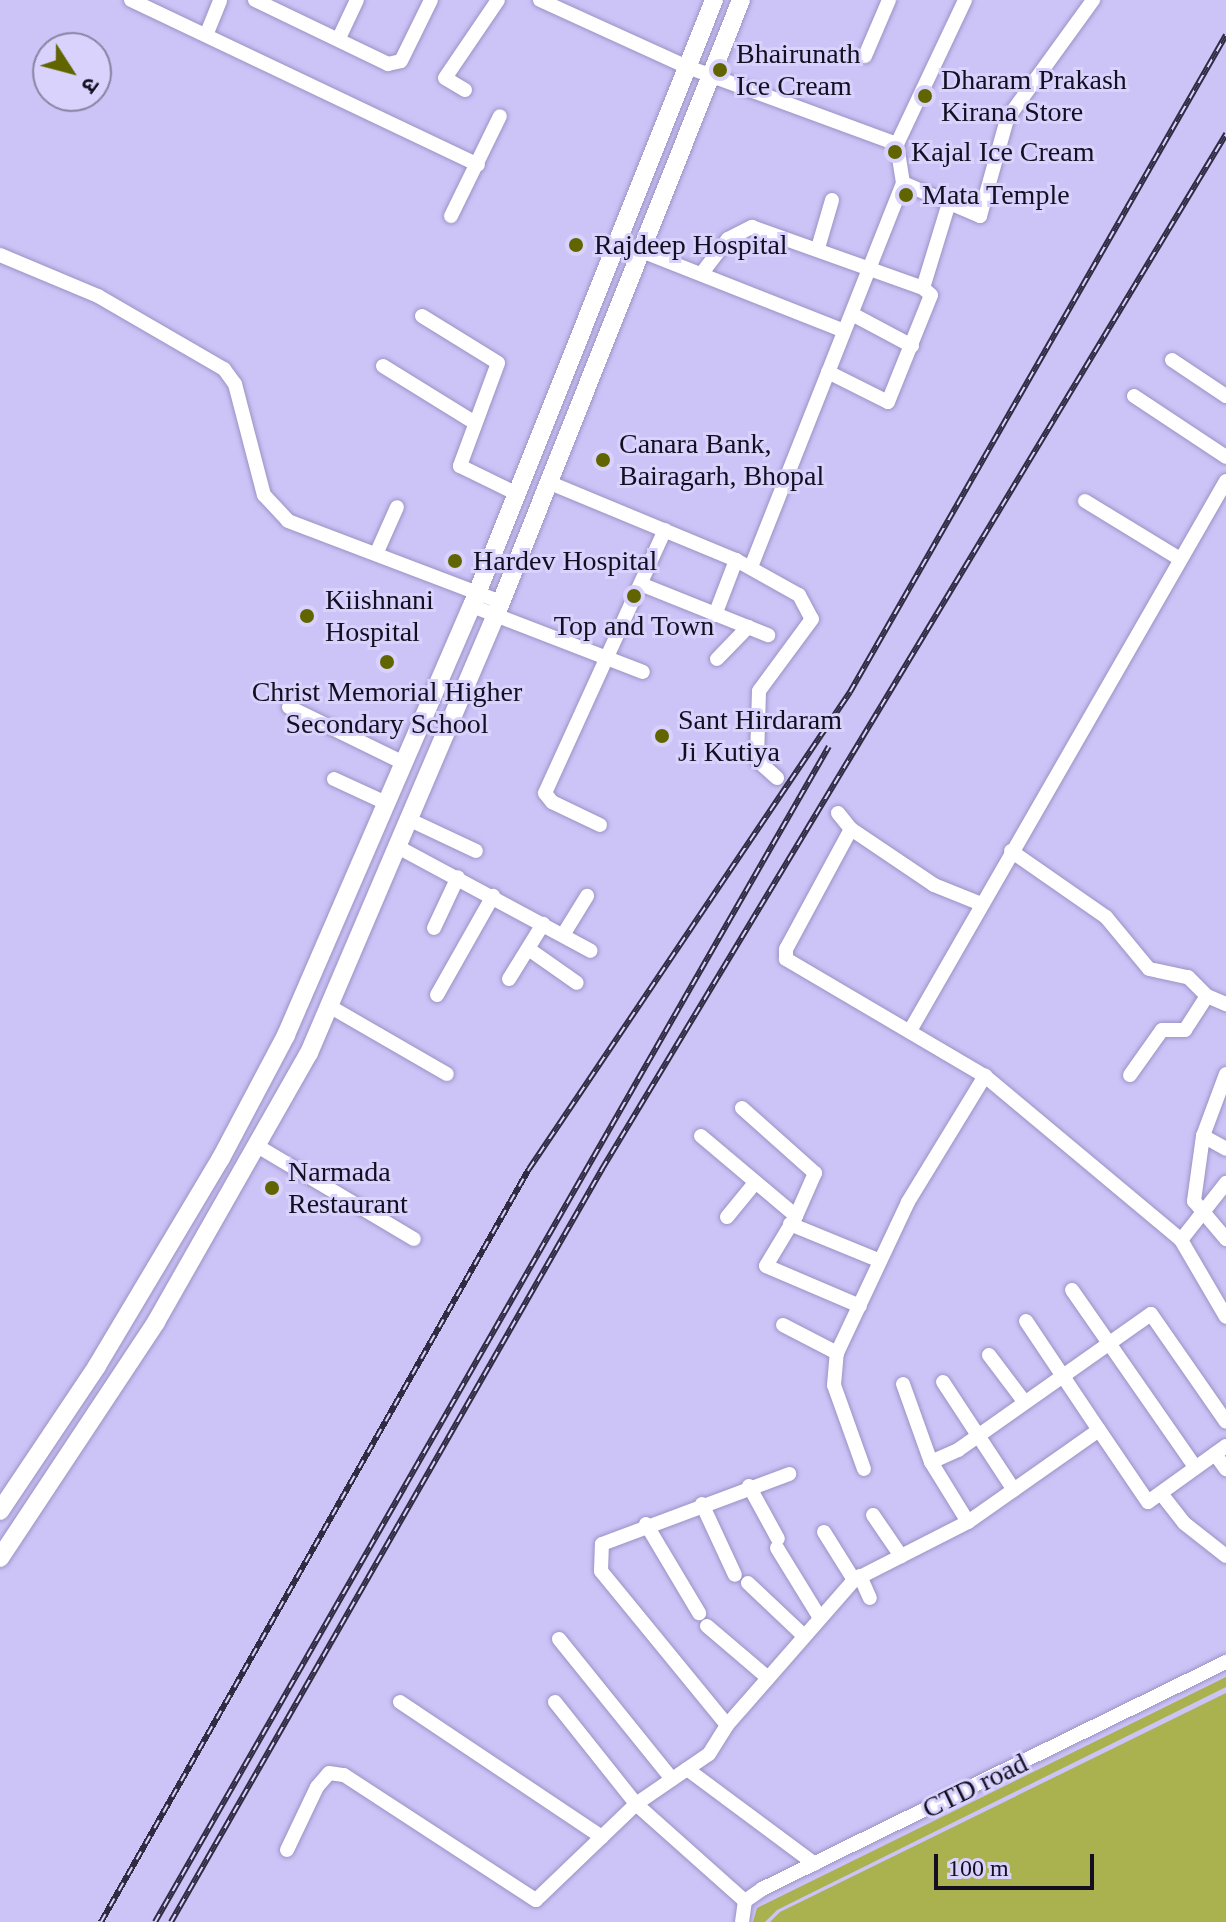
<!DOCTYPE html>
<meta charset="utf-8">
<style>
body{margin:0}
#map{position:relative;width:1226px;height:1922px;overflow:hidden;background:#ccc3f7;font-family:"Times New Roman","Noto Sans Devanagari",serif}
div>[style]{position:absolute}
.green>*{inset:0;background:#aab14f}
.roads{filter:drop-shadow(0 0 2px #9c92c4) drop-shadow(0 0 2px #9c92c4)}
.minor>*{height:14px;margin:-7px;padding:0 7px;transform-origin:7px;border-radius:7px;background:#fff}
.major>*{height:18px;margin:-9px;padding:0 9px;transform-origin:9px;border-radius:9px;background:#fff}
.rail>*{height:6px;margin-top:-3px;transform-origin:0;background:repeating-linear-gradient(90deg,#d9d2fc 0 9px,#302b43 0 18px);box-sizing:border-box;border-block:2px solid #302b43}
.dots>*{width:22px;height:22px;translate:-50% -50%;box-sizing:border-box;border:4px solid #d9d2fc;border-radius:50%}
span{translate:-50% -50%;white-space:nowrap;text-align:center;line-height:1.15;-webkit-text-stroke:6px #d9d2fc;paint-order:stroke}
.poi-label{font-size:28px;color:#130f21}
.left{translate:0 -50%;text-align:left}
.street-label{font-size:28px;color:#130f21}
.north{position:absolute;left:32px;top:32px;width:80px;height:80px;box-sizing:border-box;background:#d9d2fc;border:2px solid #8a84a4;border-radius:50%;rotate:126deg;font-size:22px;font-weight:700;line-height:32px;text-align:center;color:#130f21}
.north::after{content:'';display:block;margin:auto;width:28px;height:36px;background:#606500;clip-path:polygon(50% 0,100% 100%,50% 72%,0 100%)}
.scale{position:absolute;left:934px;top:1854px;width:160px;height:36px;box-sizing:border-box;border:4px solid #130f21;border-top:0;padding-left:10px;font-size:24px;line-height:28px;white-space:nowrap;color:#130f21;-webkit-text-stroke:6px #d9d2fc;paint-order:stroke}
</style>
<div id="map">
<div class="green">
<div style="clip-path:polygon(1226px 1677px,1226px 1687px,777px 1910px,765px 1922px,753px 1922px,757px 1908px)"></div>
<div style="clip-path:polygon(1226px 1693px,1226px 1922px,770px 1922px,780px 1912px)"></div>
</div>
<div class="roads">
<div class="minor">
<div style="left:131px;top:0;width:384px;rotate:25.4deg"></div>
<div style="left:255px;top:0;width:148px;rotate:25.7deg"></div>
<div style="left:388px;top:64px;width:13px;rotate:-13deg"></div>
<div style="left:401px;top:61px;width:68px;rotate:-63.8deg"></div>
<div style="left:540px;top:0;width:159px;rotate:24.5deg"></div>
<div style="left:685px;top:66px;width:226px;rotate:20.2deg"></div>
<div style="left:207px;top:33px;width:35px;rotate:-68deg"></div>
<div style="left:339px;top:38px;width:42px;rotate:-64.7deg"></div>
<div style="left:865px;top:56px;width:61px;rotate:-66.8deg"></div>
<div style="left:465px;top:90px;width:23px;rotate:-149deg"></div>
<div style="left:445px;top:78px;width:94px;rotate:-55.8deg"></div>
<div style="left:903px;top:183px;width:84px;rotate:23.2deg"></div>
<div style="left:980px;top:216px;width:101px;rotate:-74.4deg"></div>
<div style="left:1007px;top:119px;width:147px;rotate:-54.1deg"></div>
<div style="left:451px;top:216px;width:111px;rotate:-63.9deg"></div>
<div style="left:818px;top:248px;width:50px;rotate:-73.7deg"></div>
<div style="left:639px;top:250px;width:218px;rotate:21.5deg"></div>
<div style="left:0;top:255px;width:106px;rotate:22.7deg"></div>
<div style="left:98px;top:296px;width:146px;rotate:30.1deg"></div>
<div style="left:224px;top:369px;width:19px;rotate:54deg"></div>
<div style="left:235px;top:384px;width:115px;rotate:75.4deg"></div>
<div style="left:264px;top:495px;width:35px;rotate:47deg"></div>
<div style="left:288px;top:521px;width:228px;rotate:20.8deg"></div>
<div style="left:702px;top:273px;width:43px;rotate:-52.6deg"></div>
<div style="left:728px;top:239px;width:27px;rotate:-27deg"></div>
<div style="left:752px;top:227px;width:182px;rotate:19.6deg"></div>
<div style="left:923px;top:288px;width:89px;rotate:-73deg"></div>
<div style="left:852px;top:314px;width:68px;rotate:28.1deg"></div>
<div style="left:422px;top:316px;width:89px;rotate:31.7deg"></div>
<div style="left:498px;top:363px;width:110px;rotate:110.3deg"></div>
<div style="left:460px;top:466px;width:61px;rotate:26.1deg"></div>
<div style="left:1172px;top:360px;width:65px;rotate:33.7deg"></div>
<div style="left:383px;top:366px;width:105px;rotate:31.7deg"></div>
<div style="left:828px;top:372px;width:67px;rotate:26.6deg"></div>
<div style="left:888px;top:402px;width:115px;rotate:-68.1deg"></div>
<div style="left:931px;top:295px;width:11px;rotate:-139deg"></div>
<div style="left:1134px;top:396px;width:110px;rotate:33.5deg"></div>
<div style="left:550px;top:483px;width:201px;rotate:22.5deg"></div>
<div style="left:736px;top:560px;width:72px;rotate:29.1deg"></div>
<div style="left:799px;top:595px;width:27px;rotate:62deg"></div>
<div style="left:812px;top:619px;width:89px;rotate:126.4deg"></div>
<div style="left:759px;top:691px;width:69px;rotate:91.7deg"></div>
<div style="left:757px;top:760px;width:27px;rotate:42deg"></div>
<div style="left:1085px;top:501px;width:111px;rotate:31.4deg"></div>
<div style="left:377px;top:552px;width:49px;rotate:-66deg"></div>
<div style="left:751px;top:567px;width:413px;rotate:-68.4deg"></div>
<div style="left:903px;top:183px;width:39px;rotate:-99deg"></div>
<div style="left:897px;top:144px;width:159px;rotate:-64.7deg"></div>
<div style="left:643px;top:585px;width:135px;rotate:21.8deg"></div>
<div style="left:472px;top:606px;width:183px;rotate:21.1deg"></div>
<div style="left:715px;top:615px;width:59px;rotate:-69.1deg"></div>
<div style="left:717px;top:659px;width:45px;rotate:-45.9deg"></div>
<div style="left:289px;top:707px;width:128px;rotate:26deg"></div>
<div style="left:334px;top:779px;width:57px;rotate:24.8deg"></div>
<div style="left:838px;top:813px;width:21px;rotate:51deg"></div>
<div style="left:851px;top:829px;width:136px;rotate:118.4deg"></div>
<div style="left:786px;top:949px;width:10px;rotate:90deg"></div>
<div style="left:786px;top:959px;width:231px;rotate:30.5deg"></div>
<div style="left:985px;top:1076px;width:256px;rotate:39.9deg"></div>
<div style="left:1181px;top:1240px;width:89px;rotate:59.7deg"></div>
<div style="left:408px;top:819px;width:75px;rotate:25.2deg"></div>
<div style="left:600px;top:825px;width:53px;rotate:-154.4deg"></div>
<div style="left:552px;top:802px;width:11px;rotate:-128deg"></div>
<div style="left:545px;top:793px;width:289px;rotate:-65.5deg"></div>
<div style="left:851px;top:829px;width:100px;rotate:34deg"></div>
<div style="left:934px;top:885px;width:51px;rotate:22deg"></div>
<div style="left:396px;top:846px;width:221px;rotate:28.3deg"></div>
<div style="left:1011px;top:851px;width:116px;rotate:34.8deg"></div>
<div style="left:1106px;top:917px;width:67px;rotate:50.4deg"></div>
<div style="left:1149px;top:969px;width:40px;rotate:12deg"></div>
<div style="left:1188px;top:977px;width:27px;rotate:45deg"></div>
<div style="left:1207px;top:996px;width:21px;rotate:23deg"></div>
<div style="left:434px;top:928px;width:56px;rotate:-64.8deg"></div>
<div style="left:563px;top:935px;width:46px;rotate:-58.4deg"></div>
<div style="left:530px;top:950px;width:57px;rotate:35.1deg"></div>
<div style="left:509px;top:979px;width:65px;rotate:-58.3deg"></div>
<div style="left:437px;top:995px;width:114px;rotate:-60.5deg"></div>
<div style="left:329px;top:1006px;width:136px;rotate:30deg"></div>
<div style="left:911px;top:1029px;width:632px;rotate:-60.11deg"></div>
<div style="left:1226px;top:1074px;width:66px;rotate:110.4deg"></div>
<div style="left:1203px;top:1136px;width:66px;rotate:97.9deg"></div>
<div style="left:1194px;top:1201px;width:50px;rotate:49.9deg"></div>
<div style="left:1130px;top:1075px;width:55px;rotate:-54.6deg"></div>
<div style="left:1162px;top:1030px;width:23px"></div>
<div style="left:1185px;top:1030px;width:40px;rotate:-57.1deg"></div>
<div style="left:742px;top:1108px;width:98px;rotate:41.7deg"></div>
<div style="left:815px;top:1173px;width:47px;rotate:113.8deg"></div>
<div style="left:701px;top:1136px;width:124px;rotate:40.1deg"></div>
<div style="left:796px;top:1216px;width:58px;rotate:121deg"></div>
<div style="left:766px;top:1266px;width:102px;rotate:23.1deg"></div>
<div style="left:1203px;top:1136px;width:26px;rotate:29deg"></div>
<div style="left:259px;top:1147px;width:180px;rotate:30.7deg"></div>
<div style="left:727px;top:1217px;width:43px;rotate:-50.7deg"></div>
<div style="left:790px;top:1224px;width:95px;rotate:22.2deg"></div>
<div style="left:1181px;top:1240px;width:73px;rotate:-51.7deg"></div>
<div style="left:1072px;top:1290px;width:216px;rotate:55.2deg"></div>
<div style="left:1026px;top:1321px;width:131px;rotate:56.2deg"></div>
<div style="left:783px;top:1325px;width:61px;rotate:27.4deg"></div>
<div style="left:989px;top:1355px;width:56px;rotate:52.9deg"></div>
<div style="left:943px;top:1382px;width:129px;rotate:56.7deg"></div>
<div style="left:903px;top:1384px;width:83px;rotate:70.3deg"></div>
<div style="left:931px;top:1462px;width:70px;rotate:58.3deg"></div>
<div style="left:1215px;top:1454px;width:19px;rotate:54deg"></div>
<div style="left:931px;top:1462px;width:30px;rotate:-24deg"></div>
<div style="left:958px;top:1450px;width:236px;rotate:-35.2deg"></div>
<div style="left:1151px;top:1314px;width:131px;rotate:55.2deg"></div>
<div style="left:864px;top:1469px;width:89px;rotate:-109.7deg"></div>
<div style="left:834px;top:1385px;width:32px;rotate:-85deg"></div>
<div style="left:837px;top:1353px;width:167px;rotate:-64.8deg"></div>
<div style="left:908px;top:1202px;width:148px;rotate:-58.6deg"></div>
<div style="left:749px;top:1486px;width:60px;rotate:61.3deg"></div>
<div style="left:1163px;top:1496px;width:34px;rotate:52deg"></div>
<div style="left:1184px;top:1523px;width:53px;rotate:38.2deg"></div>
<div style="left:702px;top:1504px;width:78px;rotate:65.1deg"></div>
<div style="left:873px;top:1515px;width:50px;rotate:55.7deg"></div>
<div style="left:646px;top:1524px;width:104px;rotate:59.2deg"></div>
<div style="left:824px;top:1532px;width:57px;rotate:58deg"></div>
<div style="left:777px;top:1548px;width:82px;rotate:58.4deg"></div>
<div style="left:860px;top:1576px;width:24px;rotate:66deg"></div>
<div style="left:748px;top:1583px;width:77px;rotate:43.4deg"></div>
<div style="left:707px;top:1626px;width:80px;rotate:40.4deg"></div>
<div style="left:559px;top:1639px;width:180px;rotate:51.1deg"></div>
<div style="left:400px;top:1702px;width:243px;rotate:33.8deg"></div>
<div style="left:555px;top:1702px;width:130px;rotate:51.5deg"></div>
<div style="left:636px;top:1804px;width:146px;rotate:41.7deg"></div>
<div style="left:727px;top:1725px;width:199px;rotate:-129.3deg"></div>
<div style="left:601px;top:1571px;width:27px;rotate:-88deg"></div>
<div style="left:602px;top:1544px;width:200px;rotate:-20.5deg"></div>
<div style="left:687px;top:1769px;width:159px;rotate:36.6deg"></div>
<div style="left:287px;top:1850px;width:70px;rotate:-64.5deg"></div>
<div style="left:317px;top:1787px;width:18px;rotate:-49deg"></div>
<div style="left:329px;top:1773px;width:15px;rotate:8deg"></div>
<div style="left:344px;top:1775px;width:229px;rotate:33.1deg"></div>
<div style="left:536px;top:1900px;width:139px;rotate:-43.8deg"></div>
<div style="left:636px;top:1804px;width:88px;rotate:-34.4deg"></div>
<div style="left:709px;top:1754px;width:34px;rotate:-58deg"></div>
<div style="left:727px;top:1725px;width:193px;rotate:-48.8deg"></div>
<div style="left:854px;top:1580px;width:128px;rotate:-27deg"></div>
<div style="left:968px;top:1522px;width:160px;rotate:-35.1deg"></div>
<div style="left:1099px;top:1430px;width:87px;rotate:55.8deg"></div>
<div style="left:1148px;top:1502px;width:96px;rotate:-35.7deg"></div>
<div style="left:742px;top:1922px;width:21px;rotate:-82deg"></div>
<div style="left:745px;top:1901px;width:21px;rotate:-35deg"></div>
<div style="left:762px;top:1889px;width:517px;rotate:-26.07deg"></div>
</div>
<div class="major">
<div style="left:0;top:1511px;width:174px;rotate:-56.2deg"></div>
<div style="left:97px;top:1366px;width:242px;rotate:-59.2deg"></div>
<div style="left:221px;top:1158px;width:139px;rotate:-62.1deg"></div>
<div style="left:286px;top:1035px;width:468px;rotate:-66.6deg"></div>
<div style="left:472px;top:606px;width:653px;rotate:-68.23deg"></div>
<div style="left:0;top:1558px;width:283px;rotate:-56.5deg"></div>
<div style="left:156px;top:1322px;width:309px;rotate:-60.4deg"></div>
<div style="left:309px;top:1053px;width:476px;rotate:-66.9deg"></div>
<div style="left:496px;top:615px;width:662px;rotate:-68.28deg"></div>
</div>
</div>
<div class="rail">
<div style="left:101px;top:1922px;width:866px;rotate:-60.39deg"></div>
<div style="left:529px;top:1169px;width:575px;rotate:-56.06deg"></div>
<div style="left:850px;top:692px;width:757px;rotate:-60.22deg"></div>
<div style="left:155px;top:1922px;width:1355px;rotate:-60.18deg"></div>
<div style="left:171px;top:1922px;width:868px;rotate:-60.21deg"></div>
<div style="left:602px;top:1169px;width:1209px;rotate:-58.91deg"></div>
</div>
<div class="dots">
<div style="left:720px;top:70px;background:#606500"></div>
<div style="left:925px;top:96px;background:#606500"></div>
<div style="left:895px;top:152px;background:#606500"></div>
<div style="left:906px;top:195px;background:#606500"></div>
<div style="left:576px;top:245px;background:#606500"></div>
<div style="left:603px;top:460px;background:#606500"></div>
<div style="left:455px;top:561px;background:#606500"></div>
<div style="left:634px;top:596px;background:#606500"></div>
<div style="left:307px;top:616px;background:#606500"></div>
<div style="left:387px;top:662px;background:#606500"></div>
<div style="left:662px;top:736px;background:#606500"></div>
<div style="left:272px;top:1188px;background:#606500"></div>
</div>
<div class="poi-label">
<span class="left" style="left:736px;top:70px">Bhairunath<br>Ice Cream</span>
<span class="left" style="left:941px;top:96px">Dharam Prakash<br>Kirana Store</span>
<span class="left" style="left:911px;top:152px">Kajal Ice Cream</span>
<span class="left" style="left:922px;top:195px">Mata Temple</span>
<span class="left" style="left:594px;top:245px">Rajdeep Hospital</span>
<span class="left" style="left:619px;top:460px">Canara Bank,<br>Bairagarh, Bhopal</span>
<span class="left" style="left:473px;top:561px">Hardev Hospital</span>
<span class="left" style="left:325px;top:616px">Kiishnani<br>Hospital</span>
<span style="left:634px;top:626px">Top and Town</span>
<span style="left:387px;top:708px">Christ Memorial Higher<br>Secondary School</span>
<span class="left" style="left:678px;top:736px">Sant Hirdaram<br>Ji Kutiya</span>
<span class="left" style="left:288px;top:1188px">Narmada<br>Restaurant</span>
</div>
<div class="street-label">
<span style="left:975px;top:1786px;rotate:-26deg">CTD road</span>
</div>
<div class="north">उ</div>
<div class="scale">100 m</div>
</div>
